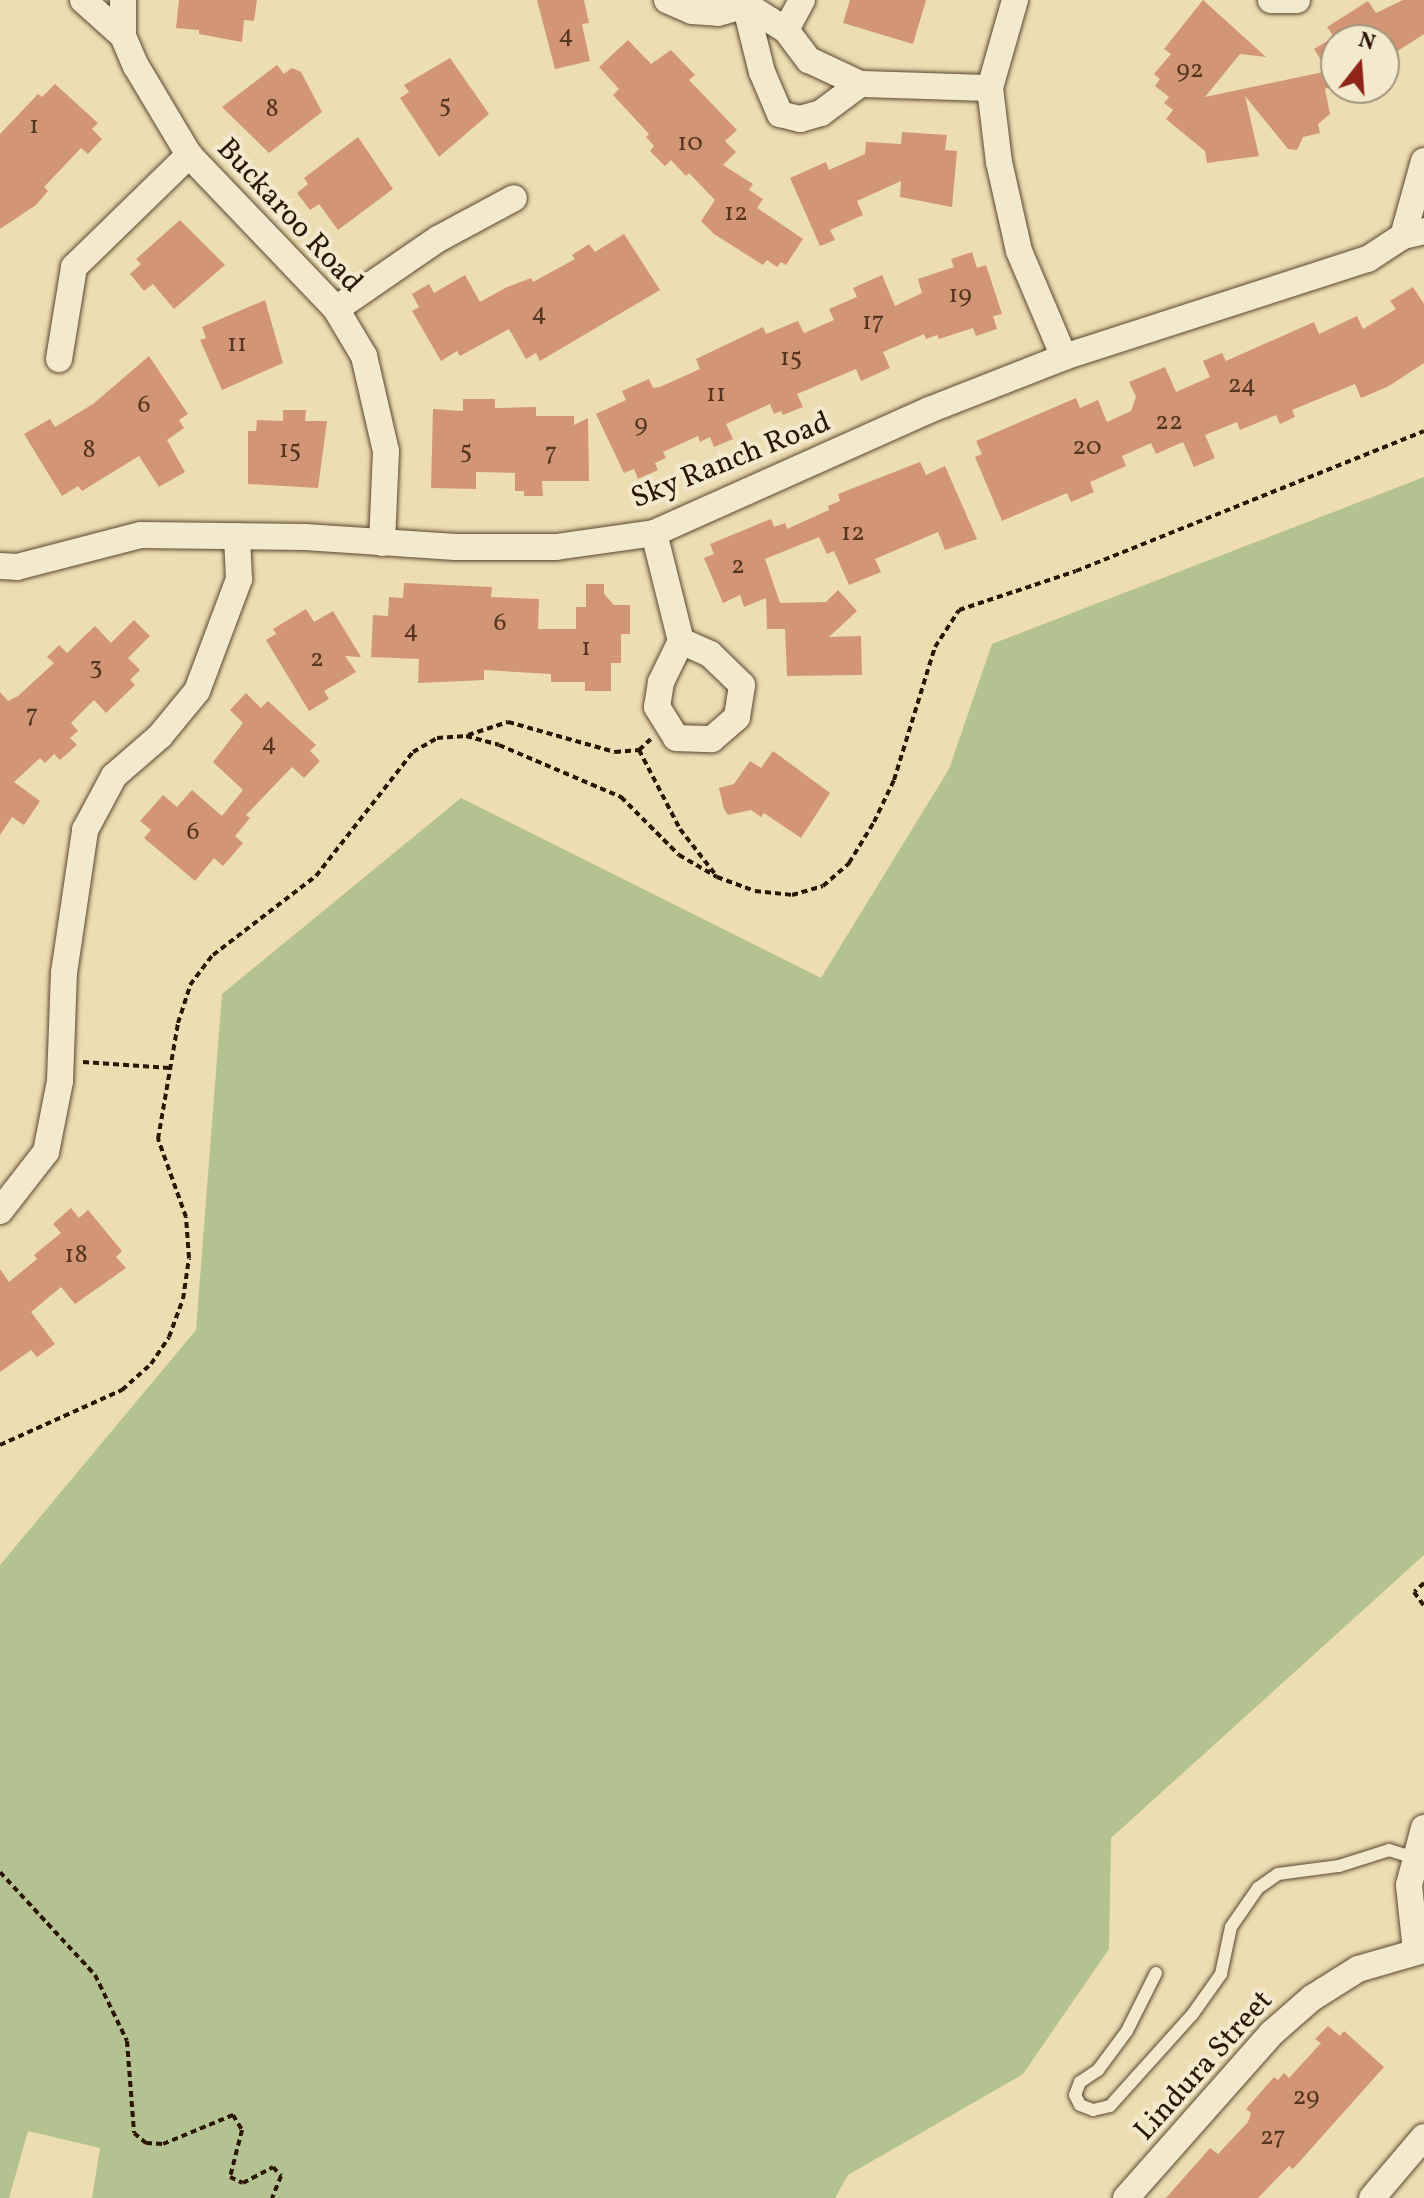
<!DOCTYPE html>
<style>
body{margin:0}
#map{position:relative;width:1424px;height:2198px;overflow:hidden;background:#ecddb3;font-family:Vollkorn,serif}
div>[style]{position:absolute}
.green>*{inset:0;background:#b3c290}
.building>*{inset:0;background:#d29676}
.path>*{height:4px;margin-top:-2px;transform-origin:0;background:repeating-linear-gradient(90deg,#2b1503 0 6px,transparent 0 10px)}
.roads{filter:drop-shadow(0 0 2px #5b472f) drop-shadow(0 0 2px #5b472f)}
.service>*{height:12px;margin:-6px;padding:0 6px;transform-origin:6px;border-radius:6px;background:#f3e9ce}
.minor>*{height:26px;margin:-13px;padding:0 13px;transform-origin:13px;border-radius:13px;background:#f3e9ce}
span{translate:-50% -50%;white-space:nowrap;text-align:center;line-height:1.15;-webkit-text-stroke:8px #f3e9ce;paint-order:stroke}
.number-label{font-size:26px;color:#553520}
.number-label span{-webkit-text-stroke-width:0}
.street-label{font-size:30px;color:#2b1503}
.north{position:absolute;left:1320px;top:24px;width:80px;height:80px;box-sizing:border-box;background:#f3e9ce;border:2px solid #a3947d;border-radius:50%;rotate:17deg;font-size:22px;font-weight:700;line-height:32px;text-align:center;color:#2b1503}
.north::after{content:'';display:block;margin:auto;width:28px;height:36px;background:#8f2418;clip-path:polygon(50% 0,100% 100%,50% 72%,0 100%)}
</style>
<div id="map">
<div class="green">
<div style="clip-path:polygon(1424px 477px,1424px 1555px,1111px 1838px,1109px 1949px,1023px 2074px,848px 2175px,835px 2198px,92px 2198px,100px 2148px,28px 2131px,9px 2198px,0 2198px,0 1565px,196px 1330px,222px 994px,461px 798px,821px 978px,949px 769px,992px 644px)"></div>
</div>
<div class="building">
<div style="clip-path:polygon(179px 0,257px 0,254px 21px,244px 20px,242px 42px,199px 34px,199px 30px,176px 28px)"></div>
<div style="clip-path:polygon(537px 0,584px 0,589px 23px,582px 24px,590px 61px,555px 69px)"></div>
<div style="clip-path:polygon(850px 0,926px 0,913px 44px,843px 23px)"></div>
<div style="clip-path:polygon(1203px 0,1266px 57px,1240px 54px,1205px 97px,1328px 71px,1314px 49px,1334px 37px,1327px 27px,1368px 1px,1376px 13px,1403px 0,1424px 0,1424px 34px,1384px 60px,1384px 40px,1336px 40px,1336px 84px,1325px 89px,1330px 114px,1318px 124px,1320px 133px,1303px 137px,1297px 150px,1288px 149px,1245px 96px,1259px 156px,1207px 163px,1205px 151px,1166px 119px,1173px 110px,1164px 103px,1169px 97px,1155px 86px,1160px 79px,1154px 74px,1171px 54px,1164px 49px)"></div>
<div style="clip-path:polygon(628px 40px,651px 64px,671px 50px,695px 75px,689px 80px,737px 130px,725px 141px,736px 152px,723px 165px,753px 184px,749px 190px,763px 199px,757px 208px,803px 239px,786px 265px,781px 262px,777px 267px,767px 260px,763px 265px,714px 234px,701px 221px,715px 200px,689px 173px,686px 176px,671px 160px,665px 166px,650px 151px,654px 146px,646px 137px,649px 134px,613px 95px,619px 89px,599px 67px)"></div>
<div style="clip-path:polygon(450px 58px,489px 114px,439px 157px,400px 98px,409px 92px,404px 85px)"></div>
<div style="clip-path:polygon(277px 65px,284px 74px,292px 68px,301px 72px,322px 112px,269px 153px,222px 107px)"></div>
<div style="clip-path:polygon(55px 84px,98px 123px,92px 129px,102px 139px,88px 154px,81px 148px,44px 187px,48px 191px,36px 205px,0 229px,0 134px,38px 94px,42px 97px)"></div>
<div style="clip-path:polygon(902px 132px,947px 135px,945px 150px,957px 151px,952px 207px,900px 197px,901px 181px,857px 201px,863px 215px,830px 230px,835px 240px,820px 246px,790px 178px,826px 162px,829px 170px,865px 154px,866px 142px,901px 144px)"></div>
<div style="clip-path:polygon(358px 137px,393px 189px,338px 230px,319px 204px,310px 210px,297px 193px,308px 184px,304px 178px)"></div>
<div style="clip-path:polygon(180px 220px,225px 265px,174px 309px,153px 284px,144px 291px,130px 274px,141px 264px,136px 259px)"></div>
<div style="clip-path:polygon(624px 234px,660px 290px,540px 361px,536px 353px,526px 359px,509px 329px,460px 356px,457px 351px,441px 361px,412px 311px,419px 307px,412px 294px,429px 284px,434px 293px,465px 275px,480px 302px,507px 287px,531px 278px,533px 282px,575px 259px,572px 255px,589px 244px,595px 252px)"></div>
<div style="clip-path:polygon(972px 252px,977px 268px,986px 265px,1002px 314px,993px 316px,997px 329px,976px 336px,973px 328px,939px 339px,937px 335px,926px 339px,924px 334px,883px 352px,890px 368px,861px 381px,856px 369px,797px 394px,803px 407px,783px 415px,781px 411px,774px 414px,770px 404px,726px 424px,733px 439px,714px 447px,710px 437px,700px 442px,698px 436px,663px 452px,666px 458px,655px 463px,658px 470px,638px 479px,634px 469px,624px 473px,596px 414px,626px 400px,622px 391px,649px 379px,653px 388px,660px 387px,700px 369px,696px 359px,763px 327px,766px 334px,798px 321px,804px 333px,834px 320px,829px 309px,857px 297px,853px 288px,882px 275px,895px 306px,922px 293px,918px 279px,954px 267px,951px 259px)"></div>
<div style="clip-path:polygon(1413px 287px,1424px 304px,1424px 363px,1389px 386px,1361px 398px,1355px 384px,1292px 410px,1295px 417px,1280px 424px,1276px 415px,1240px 430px,1237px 422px,1205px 435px,1215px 458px,1194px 467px,1183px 442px,1156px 454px,1151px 443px,1122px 456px,1126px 466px,1090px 482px,1094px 492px,1071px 502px,1067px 493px,1002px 521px,975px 457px,982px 454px,976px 441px,1076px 398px,1080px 408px,1098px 400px,1107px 422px,1131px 411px,1136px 397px,1129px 382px,1165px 367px,1176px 392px,1210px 377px,1203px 361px,1222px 353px,1226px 361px,1314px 322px,1319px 334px,1357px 316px,1363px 329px,1396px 309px,1390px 301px)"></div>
<div style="clip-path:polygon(265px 300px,283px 363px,222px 390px,200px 340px,206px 338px,202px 327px)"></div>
<div style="clip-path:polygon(149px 356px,188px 414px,179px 420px,184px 428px,167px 440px,185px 472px,159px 487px,139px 456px,82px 491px,78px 486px,62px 496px,24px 434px,50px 419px,55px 427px,93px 404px)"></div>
<div style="clip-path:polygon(463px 399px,495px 399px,495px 408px,536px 407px,536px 416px,574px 416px,574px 425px,588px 418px,589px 481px,542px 481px,543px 496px,524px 496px,524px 491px,515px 491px,515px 473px,476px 472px,476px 489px,431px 488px,433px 409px,463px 411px)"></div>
<div style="clip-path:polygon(283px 410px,306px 410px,305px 421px,327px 421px,318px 488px,248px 484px,248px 431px,256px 431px,257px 420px,283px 421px)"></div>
<div style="clip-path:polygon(920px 462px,926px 475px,945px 466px,977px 539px,945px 550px,938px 532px,875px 559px,881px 572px,849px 585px,834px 551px,827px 554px,819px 537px,765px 559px,780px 603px,826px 602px,838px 590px,857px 611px,829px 637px,861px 636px,862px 675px,787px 676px,785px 629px,767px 629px,766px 598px,744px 607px,740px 595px,723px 603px,704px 558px,714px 554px,710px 544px,771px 519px,774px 527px,785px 523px,787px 529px,829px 510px,828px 506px,840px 501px,838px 494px)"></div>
<div style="clip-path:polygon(404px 583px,492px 587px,491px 597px,539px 599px,538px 629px,576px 629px,576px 607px,586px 607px,586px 584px,604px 584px,604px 594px,614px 605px,630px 605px,630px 634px,621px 634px,621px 663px,611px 663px,611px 691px,585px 691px,585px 682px,551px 682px,551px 674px,484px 670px,484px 680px,418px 683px,419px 659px,371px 657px,373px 615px,388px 616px,389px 597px,403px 598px)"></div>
<div style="clip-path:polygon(306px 609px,314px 622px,333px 611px,361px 657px,345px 656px,356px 672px,324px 691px,329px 699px,309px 711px,266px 640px,276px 634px,273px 629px)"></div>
<div style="clip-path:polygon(134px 620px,150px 636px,128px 658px,140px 670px,130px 680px,135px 685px,106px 713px,94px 700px,71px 723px,78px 731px,70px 738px,77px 745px,60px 760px,54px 754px,45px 763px,40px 758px,14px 782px,40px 801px,24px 825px,12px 817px,0 835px,0 692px,8px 701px,18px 696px,54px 663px,47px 657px,59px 645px,67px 653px,95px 626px,111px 643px)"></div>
<div style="clip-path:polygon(246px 693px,261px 708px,268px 701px,316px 745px,310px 751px,320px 761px,304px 778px,292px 767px,246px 815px,250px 818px,235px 836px,243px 843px,223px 866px,214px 858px,195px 881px,144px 838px,151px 830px,140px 821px,163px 795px,177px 807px,192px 790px,222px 816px,243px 790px,213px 762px,243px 723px,230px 710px)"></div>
<div style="clip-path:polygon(773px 751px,830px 793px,801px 838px,764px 813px,761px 817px,751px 810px,728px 815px,724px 809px,719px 788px,734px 784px,750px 761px,761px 768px)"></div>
<div style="clip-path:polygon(71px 1208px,79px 1218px,88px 1210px,122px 1251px,116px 1257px,126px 1268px,75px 1304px,61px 1287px,31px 1312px,55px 1344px,37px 1357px,31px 1350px,0 1372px,0 1269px,9px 1282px,37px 1259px,34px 1255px,61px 1233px,53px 1224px)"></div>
<div style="clip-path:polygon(1328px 2026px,1340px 2036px,1344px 2031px,1384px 2067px,1293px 2169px,1289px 2166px,1258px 2198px,1166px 2198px,1210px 2148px,1218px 2154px,1248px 2122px,1251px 2113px,1246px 2109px,1274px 2077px,1278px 2080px,1284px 2073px,1289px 2078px,1321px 2043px,1315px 2039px)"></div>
</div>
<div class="path">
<div style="left:468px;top:735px;width:42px;rotate:-18deg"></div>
<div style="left:508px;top:722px;width:111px;rotate:15.7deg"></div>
<div style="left:615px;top:752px;width:24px;rotate:-5deg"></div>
<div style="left:639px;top:750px;width:89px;rotate:62.6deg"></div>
<div style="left:680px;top:829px;width:57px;rotate:52.1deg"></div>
<div style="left:639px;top:750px;width:18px;rotate:-43deg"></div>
<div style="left:83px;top:1062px;width:87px;rotate:3.9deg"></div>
<div style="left:0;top:1445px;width:134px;rotate:-24.3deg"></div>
<div style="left:122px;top:1390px;width:39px;rotate:-42deg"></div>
<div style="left:151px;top:1364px;width:32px;rotate:-56deg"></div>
<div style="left:169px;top:1337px;width:40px;rotate:-69.8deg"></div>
<div style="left:183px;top:1299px;width:41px;rotate:-81.7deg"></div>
<div style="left:189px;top:1258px;width:41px;rotate:-94.2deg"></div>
<div style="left:186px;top:1217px;width:83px;rotate:-109.7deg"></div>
<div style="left:158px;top:1139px;width:118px;rotate:-80.2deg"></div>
<div style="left:178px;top:1023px;width:40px;rotate:-72deg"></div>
<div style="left:190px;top:985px;width:38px;rotate:-53deg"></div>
<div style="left:213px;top:955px;width:130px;rotate:-37.5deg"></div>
<div style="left:316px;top:876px;width:157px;rotate:-52deg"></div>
<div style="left:413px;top:752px;width:28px;rotate:-30deg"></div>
<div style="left:437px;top:738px;width:29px;rotate:-4deg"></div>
<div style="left:466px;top:736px;width:34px;rotate:15deg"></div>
<div style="left:499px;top:745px;width:133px;rotate:23.1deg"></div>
<div style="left:621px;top:797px;width:82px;rotate:45deg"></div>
<div style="left:679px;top:855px;width:44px;rotate:30.1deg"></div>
<div style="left:717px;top:877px;width:40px;rotate:20.2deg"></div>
<div style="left:755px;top:891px;width:37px;rotate:6deg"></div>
<div style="left:792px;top:895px;width:32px;rotate:-16deg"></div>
<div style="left:823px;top:886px;width:35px;rotate:-41deg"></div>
<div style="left:849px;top:863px;width:48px;rotate:-58.6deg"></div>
<div style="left:874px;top:822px;width:47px;rotate:-64.5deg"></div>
<div style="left:894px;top:780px;width:139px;rotate:-72.9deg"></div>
<div style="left:935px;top:647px;width:44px;rotate:-57deg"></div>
<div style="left:959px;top:610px;width:123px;rotate:-18.4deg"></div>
<div style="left:1076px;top:571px;width:375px;rotate:-21.9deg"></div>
<div style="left:1424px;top:1583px;width:13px;rotate:138deg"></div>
<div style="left:1414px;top:1592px;width:17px;rotate:54deg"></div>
<div style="left:0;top:1872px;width:140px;rotate:47.3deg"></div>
<div style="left:95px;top:1975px;width:73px;rotate:64.1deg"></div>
<div style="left:127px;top:2041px;width:92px;rotate:85.6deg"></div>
<div style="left:134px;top:2133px;width:16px;rotate:40deg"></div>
<div style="left:146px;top:2143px;width:17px;rotate:3deg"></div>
<div style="left:163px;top:2144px;width:76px;rotate:-22.5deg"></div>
<div style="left:233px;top:2115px;width:17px;rotate:59deg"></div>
<div style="left:242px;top:2130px;width:49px;rotate:104.3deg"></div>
<div style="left:230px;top:2177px;width:14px;rotate:25deg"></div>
<div style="left:243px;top:2183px;width:34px;rotate:-28deg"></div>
<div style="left:273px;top:2167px;width:12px;rotate:48deg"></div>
<div style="left:281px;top:2176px;width:24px;rotate:112deg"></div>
</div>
<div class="roads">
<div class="service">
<div style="left:1156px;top:1973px;width:65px;rotate:116.6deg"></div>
<div style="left:1127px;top:2031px;width:49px;rotate:126.6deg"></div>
<div style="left:1098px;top:2070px;width:22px;rotate:146deg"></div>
<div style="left:1080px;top:2082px;width:14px;rotate:111deg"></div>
<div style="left:1075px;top:2095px;width:11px;rotate:63deg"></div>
<div style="left:1080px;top:2105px;width:14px;rotate:21deg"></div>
<div style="left:1093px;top:2110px;width:17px;rotate:-13deg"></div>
<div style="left:1110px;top:2106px;width:122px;rotate:-48deg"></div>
<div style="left:1192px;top:2015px;width:50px;rotate:-54.7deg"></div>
<div style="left:1221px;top:1974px;width:48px;rotate:-78deg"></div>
<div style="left:1231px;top:1927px;width:47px;rotate:-55.3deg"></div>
<div style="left:1258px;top:1888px;width:24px;rotate:-35deg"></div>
<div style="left:1278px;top:1874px;width:62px;rotate:-7.5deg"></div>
<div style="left:1339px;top:1866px;width:52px;rotate:-17.7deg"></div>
<div style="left:1389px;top:1850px;width:27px;rotate:17deg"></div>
</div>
<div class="minor">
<div style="left:83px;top:0;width:54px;rotate:42deg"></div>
<div style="left:123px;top:0;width:36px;rotate:90deg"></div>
<div style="left:123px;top:36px;width:33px;rotate:67deg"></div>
<div style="left:136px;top:66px;width:104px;rotate:59.2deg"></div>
<div style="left:189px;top:155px;width:213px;rotate:46.3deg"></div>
<div style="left:336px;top:309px;width:55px;rotate:59.2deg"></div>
<div style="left:364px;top:356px;width:98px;rotate:77deg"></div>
<div style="left:386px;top:451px;width:92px;rotate:92.5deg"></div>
<div style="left:667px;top:0;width:27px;rotate:24deg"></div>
<div style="left:692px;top:11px;width:26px;rotate:4deg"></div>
<div style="left:718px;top:13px;width:29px;rotate:-16deg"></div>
<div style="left:746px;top:5px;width:47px;rotate:32deg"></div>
<div style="left:786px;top:30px;width:38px;rotate:53deg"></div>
<div style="left:809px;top:60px;width:56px;rotate:25.2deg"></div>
<div style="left:744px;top:0;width:74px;rotate:76deg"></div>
<div style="left:762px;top:72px;width:46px;rotate:66.8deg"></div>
<div style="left:780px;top:114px;width:21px;rotate:14deg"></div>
<div style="left:800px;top:119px;width:22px;rotate:-16deg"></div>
<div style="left:821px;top:113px;width:49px;rotate:-36.6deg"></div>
<div style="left:860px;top:84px;width:130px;rotate:1.8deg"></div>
<div style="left:1015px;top:0;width:91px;rotate:105.9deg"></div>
<div style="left:990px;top:88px;width:75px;rotate:83.1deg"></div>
<div style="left:999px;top:162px;width:91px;rotate:77.3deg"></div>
<div style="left:1019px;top:251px;width:115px;rotate:67deg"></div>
<div style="left:1271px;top:0;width:26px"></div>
<div style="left:786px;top:30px;width:34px;rotate:-62deg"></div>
<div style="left:1424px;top:161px;width:78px;rotate:105.6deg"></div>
<div style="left:1403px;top:236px;width:22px;rotate:-13deg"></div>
<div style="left:336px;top:309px;width:124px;rotate:-34.5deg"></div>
<div style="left:438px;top:239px;width:86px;rotate:-28.3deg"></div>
<div style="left:59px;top:359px;width:93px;rotate:-80.7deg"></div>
<div style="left:74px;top:267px;width:161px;rotate:-44.2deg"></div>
<div style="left:654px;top:533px;width:111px;rotate:76deg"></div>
<div style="left:681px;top:641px;width:46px;rotate:116deg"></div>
<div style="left:661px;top:682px;width:25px;rotate:99deg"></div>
<div style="left:657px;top:707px;width:36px;rotate:58deg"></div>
<div style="left:676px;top:738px;width:36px;rotate:2deg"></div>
<div style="left:712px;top:739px;width:33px;rotate:-41deg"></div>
<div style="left:737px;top:717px;width:32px;rotate:-81deg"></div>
<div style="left:742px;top:685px;width:45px;rotate:-135.9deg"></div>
<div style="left:710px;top:654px;width:32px;rotate:-156deg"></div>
<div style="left:0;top:566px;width:17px;rotate:3deg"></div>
<div style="left:17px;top:567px;width:128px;rotate:-14.5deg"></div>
<div style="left:141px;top:535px;width:164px;rotate:0.7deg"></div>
<div style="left:305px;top:537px;width:151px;rotate:3.8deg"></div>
<div style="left:456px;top:547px;width:100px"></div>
<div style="left:556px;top:547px;width:99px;rotate:-8.1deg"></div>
<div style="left:654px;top:533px;width:301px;rotate:-24.1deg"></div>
<div style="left:929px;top:410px;width:145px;rotate:-21.4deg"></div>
<div style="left:1064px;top:357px;width:319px;rotate:-17.9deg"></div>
<div style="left:1368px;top:259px;width:42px;rotate:-33.3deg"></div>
<div style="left:0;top:1211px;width:75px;rotate:-52.1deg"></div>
<div style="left:46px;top:1152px;width:72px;rotate:-78.8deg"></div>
<div style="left:60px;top:1081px;width:108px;rotate:-87.9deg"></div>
<div style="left:64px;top:973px;width:145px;rotate:-81.6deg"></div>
<div style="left:85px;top:830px;width:61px;rotate:-61.8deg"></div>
<div style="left:114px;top:776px;width:61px;rotate:-41deg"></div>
<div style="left:160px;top:736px;width:58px;rotate:-50.6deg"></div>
<div style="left:197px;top:691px;width:120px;rotate:-69.4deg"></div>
<div style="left:239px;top:579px;width:43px;rotate:-92.7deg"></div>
<div style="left:1416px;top:1951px;width:66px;rotate:-96.1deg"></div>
<div style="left:1409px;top:1885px;width:59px;rotate:-75.3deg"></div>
<div style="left:1126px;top:2198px;width:220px;rotate:-48.5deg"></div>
<div style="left:1272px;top:2033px;width:53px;rotate:-41.2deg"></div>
<div style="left:1312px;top:1998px;width:54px;rotate:-32.2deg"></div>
<div style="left:1358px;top:1969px;width:69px;rotate:-16.1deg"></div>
<div style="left:1372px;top:2198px;width:80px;rotate:-49.6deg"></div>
</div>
</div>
<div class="number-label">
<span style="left:566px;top:36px">4</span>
<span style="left:1190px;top:71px">92</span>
<span style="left:445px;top:106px">5</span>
<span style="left:272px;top:110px">8</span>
<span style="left:34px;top:127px">1</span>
<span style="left:690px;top:144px">10</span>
<span style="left:736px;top:214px">12</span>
<span style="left:960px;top:296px">19</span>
<span style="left:539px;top:314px">4</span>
<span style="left:873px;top:323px">17</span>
<span style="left:237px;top:345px">11</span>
<span style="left:791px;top:359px">15</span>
<span style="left:1242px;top:386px">24</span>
<span style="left:716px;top:395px">11</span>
<span style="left:144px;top:406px">6</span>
<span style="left:1169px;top:423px">22</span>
<span style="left:641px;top:425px">9</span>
<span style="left:1087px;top:448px">20</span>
<span style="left:89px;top:451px">8</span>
<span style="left:290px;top:451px">15</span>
<span style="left:466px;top:452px">5</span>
<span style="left:551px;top:454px">7</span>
<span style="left:853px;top:534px">12</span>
<span style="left:738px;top:567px">2</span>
<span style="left:500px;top:624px">6</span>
<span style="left:411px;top:631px">4</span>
<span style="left:586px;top:649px">1</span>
<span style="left:317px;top:660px">2</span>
<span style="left:96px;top:668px">3</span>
<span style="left:32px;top:716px">7</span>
<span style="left:269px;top:744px">4</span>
<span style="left:193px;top:833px">6</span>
<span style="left:76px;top:1256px">18</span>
<span style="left:1306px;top:2098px">29</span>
<span style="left:1273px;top:2138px">27</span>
</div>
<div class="street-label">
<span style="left:289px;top:216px;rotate:47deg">Buckaroo Road</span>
<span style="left:731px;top:461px;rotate:-22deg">Sky Ranch Road</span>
<span style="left:1204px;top:2066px;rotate:-48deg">Lindura Street</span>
</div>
<div class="north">N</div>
</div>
